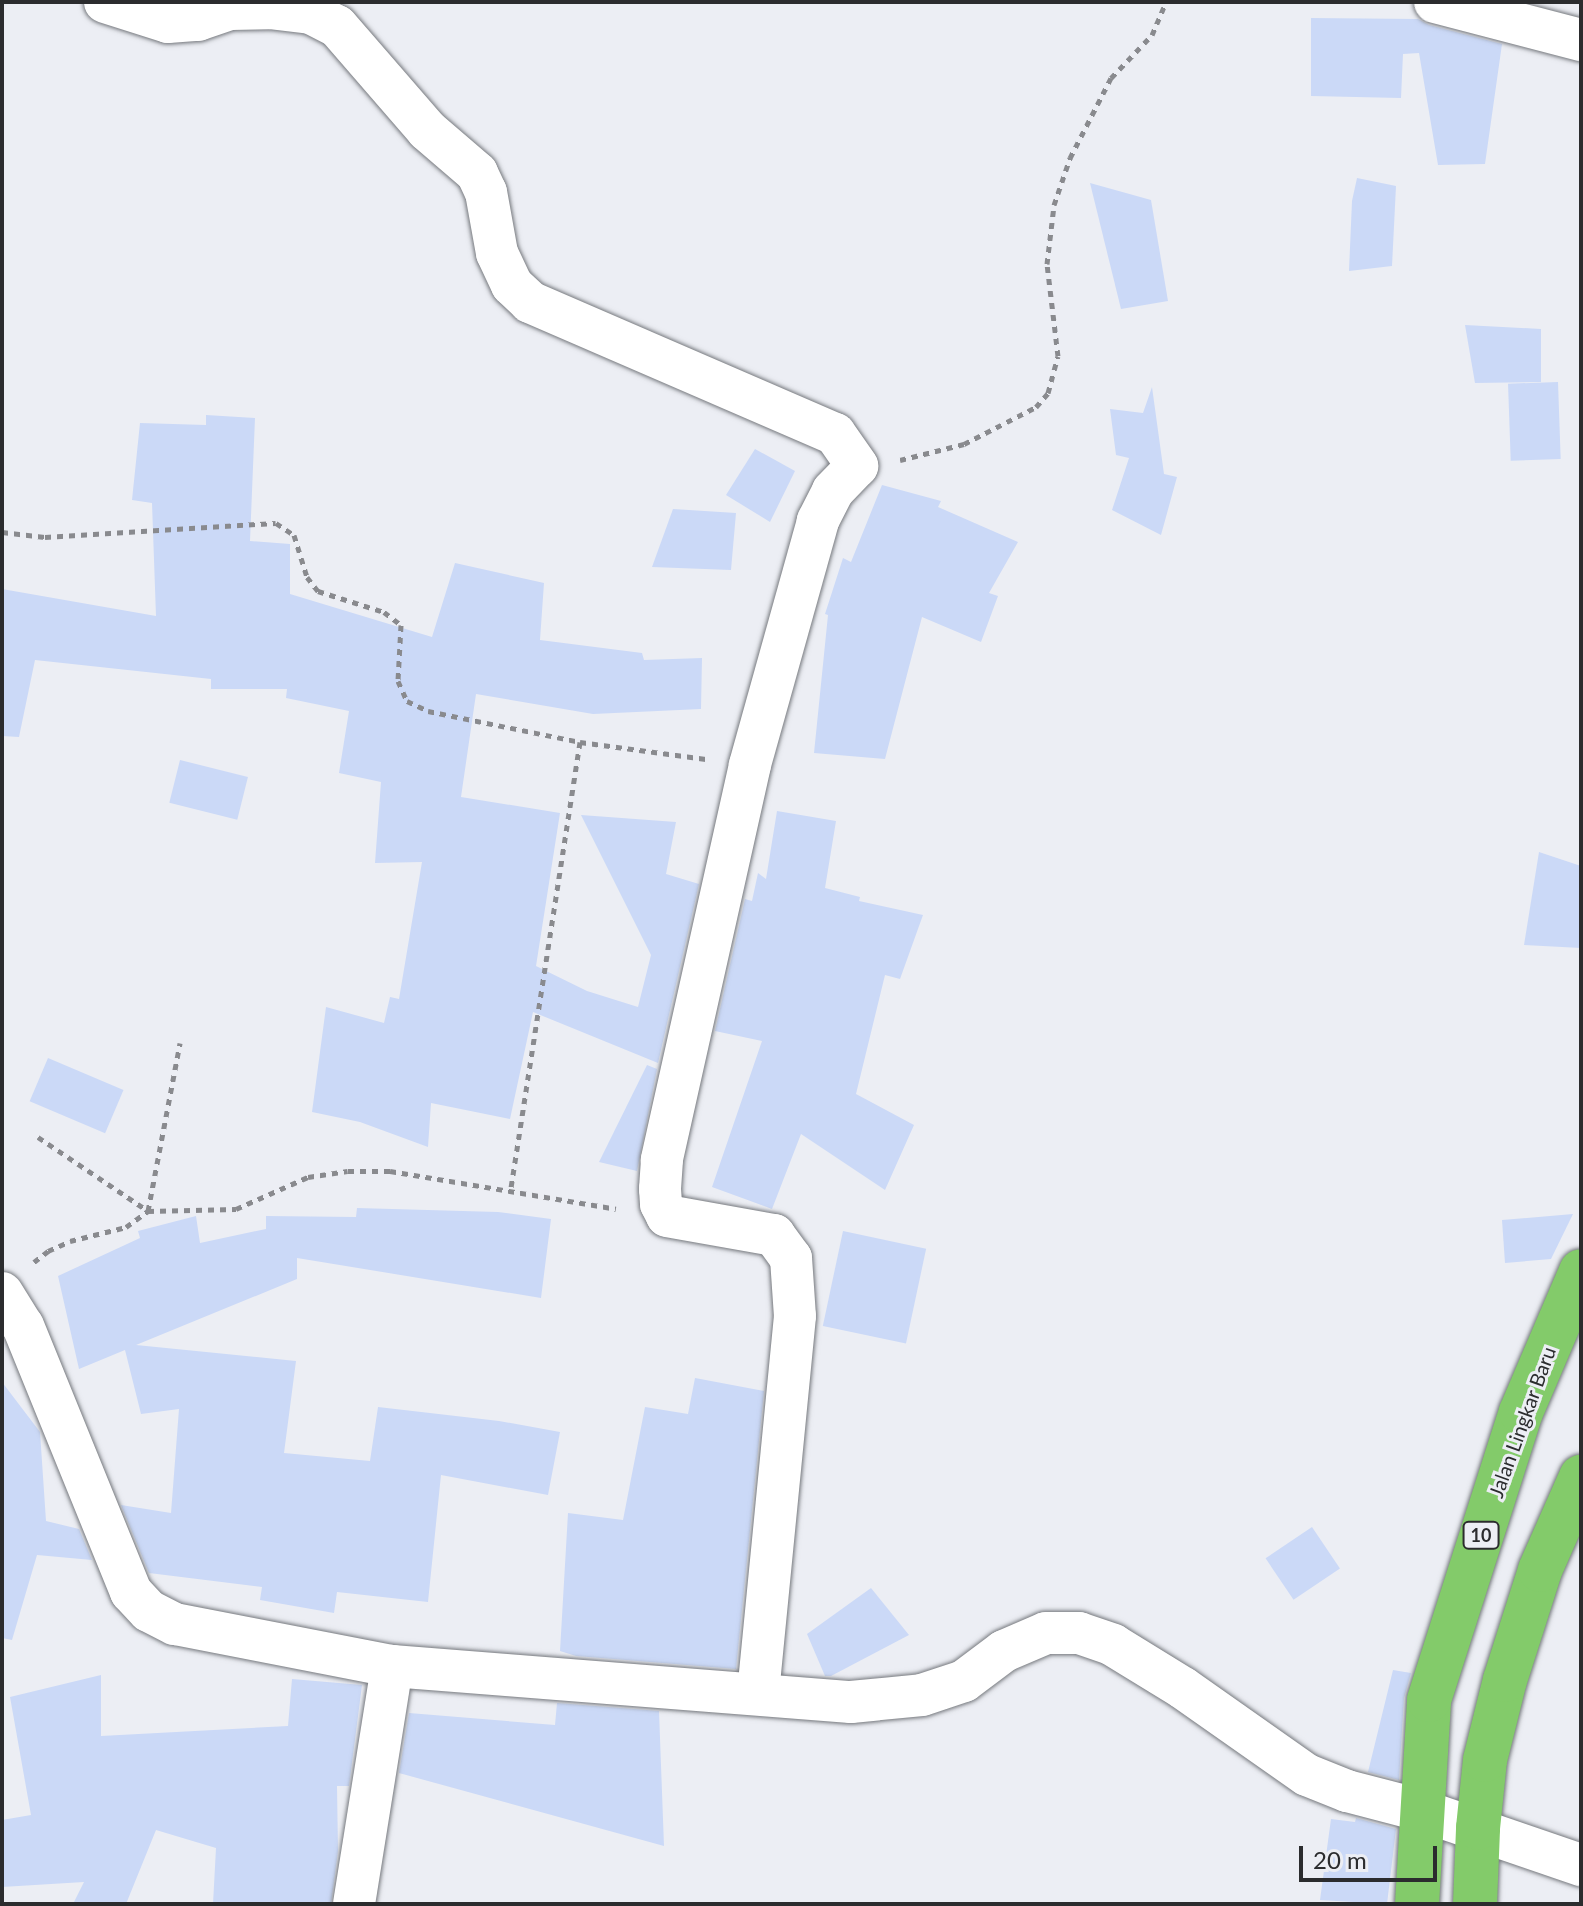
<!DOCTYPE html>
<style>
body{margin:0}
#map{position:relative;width:1583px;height:1906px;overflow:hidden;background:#eceef4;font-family:Lato,sans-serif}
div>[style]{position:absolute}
.building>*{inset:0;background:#cbd9f7;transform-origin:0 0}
.path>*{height:5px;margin-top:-2.5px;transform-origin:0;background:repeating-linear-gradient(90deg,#898a8e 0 6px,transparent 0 12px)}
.roads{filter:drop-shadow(0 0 2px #76797e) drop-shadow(0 0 2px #76797e)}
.street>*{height:42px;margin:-21px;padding:0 21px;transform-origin:21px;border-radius:21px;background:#fff}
.highway>*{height:44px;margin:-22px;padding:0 22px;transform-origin:22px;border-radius:22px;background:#83cb6a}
span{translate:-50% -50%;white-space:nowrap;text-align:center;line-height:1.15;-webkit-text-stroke:6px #eceef4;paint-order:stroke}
.shield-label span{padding:2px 6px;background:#eceef4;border:2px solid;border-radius:6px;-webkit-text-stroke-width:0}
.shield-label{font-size:18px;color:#2b2c2e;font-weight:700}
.street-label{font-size:20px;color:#2b2c2e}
.frame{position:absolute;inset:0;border:4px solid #2b2c2e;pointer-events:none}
.scale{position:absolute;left:1299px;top:1846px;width:138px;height:36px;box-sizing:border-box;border:4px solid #2b2c2e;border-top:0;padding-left:10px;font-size:24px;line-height:28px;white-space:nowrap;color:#2b2c2e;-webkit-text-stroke:6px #eceef4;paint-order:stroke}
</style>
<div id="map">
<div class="building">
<div style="clip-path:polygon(1311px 18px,1418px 19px,1429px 25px,1502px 44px,1485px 164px,1438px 165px,1419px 53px,1403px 54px,1401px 98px,1311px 96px)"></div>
<div style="clip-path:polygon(1357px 178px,1396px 186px,1392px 266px,1349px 271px,1352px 201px)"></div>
<div style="clip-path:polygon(1090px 183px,1151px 200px,1168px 301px,1121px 309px)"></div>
<div style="clip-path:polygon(1465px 325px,1541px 329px,1541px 382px,1475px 383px)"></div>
<div style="left:1558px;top:382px;width:77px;height:50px;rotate:88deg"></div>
<div style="clip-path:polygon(1152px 387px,1164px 474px,1177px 477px,1161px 535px,1112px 510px,1129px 458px,1116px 455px,1110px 409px,1143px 413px)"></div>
<div style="clip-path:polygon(206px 415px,255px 418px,250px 541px,290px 544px,290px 594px,432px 637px,455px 563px,544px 583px,540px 640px,642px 653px,644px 660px,702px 658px,701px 709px,593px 714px,476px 694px,461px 797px,560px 813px,536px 966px,587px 991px,638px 1007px,651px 955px,581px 815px,676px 822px,666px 874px,699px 884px,658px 1063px,533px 1012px,510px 1119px,431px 1103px,428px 1147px,360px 1122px,312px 1112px,326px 1007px,384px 1023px,390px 997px,399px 999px,422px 862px,375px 863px,381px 782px,339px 773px,349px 711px,286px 698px,287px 689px,211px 689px,211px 679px,35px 660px,19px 737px,2px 736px,2px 589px,156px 616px,152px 503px,132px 500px,140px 423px,206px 425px)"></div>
<div style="clip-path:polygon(755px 449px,795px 471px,770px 522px,726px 495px)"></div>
<div style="clip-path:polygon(882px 485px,941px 501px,938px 507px,1018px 542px,989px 593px,998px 596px,981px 642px,922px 617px,885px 759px,814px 753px,828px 615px,825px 614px,843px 558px,851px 562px)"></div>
<div style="clip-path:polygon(673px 509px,736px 513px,731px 570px,652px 567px)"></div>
<div style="left:180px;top:760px;width:70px;height:44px;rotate:14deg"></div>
<div style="clip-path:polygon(777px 811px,836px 821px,825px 888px,860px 897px,859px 901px,923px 915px,900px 979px,885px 975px,856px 1094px,914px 1125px,885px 1190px,801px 1134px,772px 1209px,712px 1187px,762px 1041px,715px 1031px,745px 899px,752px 901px,758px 873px,766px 879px)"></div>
<div style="clip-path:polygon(1539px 852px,1581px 866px,1581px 948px,1524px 945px)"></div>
<div style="left:48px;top:1058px;width:82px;height:47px;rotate:23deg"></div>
<div style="clip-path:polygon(647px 1065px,657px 1069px,637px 1171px,599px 1162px)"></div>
<div style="clip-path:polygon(357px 1208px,498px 1212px,551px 1219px,541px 1298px,297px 1258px,297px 1279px,136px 1345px,296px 1361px,284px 1453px,370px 1461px,378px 1407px,499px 1421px,560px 1432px,548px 1495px,441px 1475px,428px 1602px,337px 1592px,334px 1613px,260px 1600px,262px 1587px,149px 1573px,121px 1505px,171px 1513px,179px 1409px,141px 1414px,125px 1350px,79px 1369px,58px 1276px,140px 1238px,138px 1231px,196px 1216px,200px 1243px,266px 1229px,266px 1216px,356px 1217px)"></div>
<div style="clip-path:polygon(1573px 1214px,1551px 1259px,1505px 1263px,1502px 1220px)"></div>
<div style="left:843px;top:1231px;width:85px;height:97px;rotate:12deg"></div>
<div style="clip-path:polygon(695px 1378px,764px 1391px,736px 1669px,576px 1656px,560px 1651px,568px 1513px,623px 1520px,645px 1407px,688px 1414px)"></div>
<div style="clip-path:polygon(2px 1382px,40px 1432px,46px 1521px,79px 1529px,92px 1560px,37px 1555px,12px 1640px,2px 1638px)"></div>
<div style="left:1312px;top:1527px;width:50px;height:56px;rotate:56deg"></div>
<div style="clip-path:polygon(871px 1588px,909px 1635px,831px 1676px,825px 1676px,807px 1634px)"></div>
<div style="clip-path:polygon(1393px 1670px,1411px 1673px,1404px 1698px,1399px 1780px,1368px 1772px)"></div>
<div style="clip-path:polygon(101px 1675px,101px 1736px,288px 1726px,292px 1679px,362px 1685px,349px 1786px,337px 1786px,338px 1851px,331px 1904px,213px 1904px,216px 1848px,156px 1830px,126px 1904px,73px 1904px,84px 1882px,2px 1887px,2px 1820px,31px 1815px,10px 1697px)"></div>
<div style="clip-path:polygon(557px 1703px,659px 1711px,664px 1846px,399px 1773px,409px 1713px,555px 1725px)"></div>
<div style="clip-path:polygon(1356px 1818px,1396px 1829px,1387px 1904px,1320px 1900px,1331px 1819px,1355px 1822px)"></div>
</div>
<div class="path">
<div style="left:900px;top:460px;width:66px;rotate:-14deg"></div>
<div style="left:964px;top:444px;width:81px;rotate:-27.2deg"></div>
<div style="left:1036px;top:407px;width:18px;rotate:-49deg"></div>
<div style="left:1048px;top:393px;width:38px;rotate:-75deg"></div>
<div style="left:1058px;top:356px;width:93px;rotate:-96.8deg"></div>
<div style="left:1047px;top:264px;width:59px;rotate:-83.2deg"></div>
<div style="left:1054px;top:205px;width:50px;rotate:-71.2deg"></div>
<div style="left:1070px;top:158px;width:90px;rotate:-62.9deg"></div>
<div style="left:1111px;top:78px;width:59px;rotate:-46.4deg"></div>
<div style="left:1152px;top:35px;width:36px;rotate:-67deg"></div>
<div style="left:2px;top:532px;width:43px;rotate:6.6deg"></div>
<div style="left:45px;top:537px;width:231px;rotate:-3.5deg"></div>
<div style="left:276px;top:523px;width:22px;rotate:34deg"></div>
<div style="left:294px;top:535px;width:44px;rotate:72.8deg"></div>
<div style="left:307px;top:577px;width:18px;rotate:52deg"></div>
<div style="left:318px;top:591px;width:69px;rotate:17.7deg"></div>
<div style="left:384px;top:612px;width:21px;rotate:37deg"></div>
<div style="left:401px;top:625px;width:56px;rotate:93.1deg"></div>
<div style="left:398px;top:681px;width:22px;rotate:66deg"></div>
<div style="left:407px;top:701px;width:23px;rotate:25deg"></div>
<div style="left:428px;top:711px;width:155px;rotate:11.5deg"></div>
<div style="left:580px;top:742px;width:456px;rotate:98.8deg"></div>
<div style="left:580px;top:742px;width:127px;rotate:7.7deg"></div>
<div style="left:38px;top:1137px;width:133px;rotate:33.9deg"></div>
<div style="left:148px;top:1211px;width:88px;rotate:-1.3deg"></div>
<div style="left:236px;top:1209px;width:79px;rotate:-24deg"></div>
<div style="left:308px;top:1177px;width:40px;rotate:-8.5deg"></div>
<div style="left:348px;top:1171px;width:42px"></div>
<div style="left:390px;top:1171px;width:229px;rotate:9.5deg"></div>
<div style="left:34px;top:1262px;width:18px;rotate:-38deg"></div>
<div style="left:48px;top:1251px;width:24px;rotate:-24deg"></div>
<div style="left:70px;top:1241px;width:58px;rotate:-14deg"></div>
<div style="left:126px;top:1227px;width:27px;rotate:-36deg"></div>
<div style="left:148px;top:1211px;width:171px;rotate:-79.2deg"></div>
</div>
<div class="roads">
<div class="street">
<div style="left:105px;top:2px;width:66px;rotate:17.6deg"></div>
<div style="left:168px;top:22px;width:30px;rotate:-4deg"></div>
<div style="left:198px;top:20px;width:34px;rotate:-19deg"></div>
<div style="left:230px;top:9px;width:39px;rotate:-1deg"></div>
<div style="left:269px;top:8px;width:42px;rotate:6.8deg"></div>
<div style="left:311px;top:13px;width:29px;rotate:27deg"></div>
<div style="left:337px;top:26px;width:138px;rotate:49.1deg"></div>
<div style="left:427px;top:130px;width:66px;rotate:40.7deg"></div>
<div style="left:477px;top:173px;width:21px;rotate:65deg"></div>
<div style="left:486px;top:192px;width:62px;rotate:79.8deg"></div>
<div style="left:497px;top:253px;width:35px;rotate:65deg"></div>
<div style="left:512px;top:285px;width:25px;rotate:43deg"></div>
<div style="left:530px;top:302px;width:332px;rotate:23.4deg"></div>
<div style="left:835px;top:434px;width:39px;rotate:55deg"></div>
<div style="left:857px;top:466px;width:35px;rotate:134deg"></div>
<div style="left:833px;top:491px;width:34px;rotate:117deg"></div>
<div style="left:818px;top:521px;width:253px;rotate:105.6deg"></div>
<div style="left:750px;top:765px;width:405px;rotate:102.6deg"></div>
<div style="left:662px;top:1160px;width:29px;rotate:94deg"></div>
<div style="left:660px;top:1189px;width:15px;rotate:86deg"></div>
<div style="left:661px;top:1204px;width:13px;rotate:63deg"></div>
<div style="left:667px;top:1216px;width:109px;rotate:10.1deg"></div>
<div style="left:774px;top:1235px;width:29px;rotate:54deg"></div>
<div style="left:791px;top:1258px;width:58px;rotate:86.1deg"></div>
<div style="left:795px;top:1316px;width:379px;rotate:95.6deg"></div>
<div style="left:1435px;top:2px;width:151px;rotate:14.6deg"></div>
<div style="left:2px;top:1293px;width:39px;rotate:58deg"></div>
<div style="left:23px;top:1326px;width:287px;rotate:67.9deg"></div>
<div style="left:131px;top:1592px;width:26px;rotate:47deg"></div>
<div style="left:149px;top:1611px;width:29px;rotate:27deg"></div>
<div style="left:175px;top:1624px;width:221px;rotate:11deg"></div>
<div style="left:392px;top:1666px;width:460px;rotate:4.5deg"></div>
<div style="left:851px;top:1702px;width:71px;rotate:-5.6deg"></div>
<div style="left:922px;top:1695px;width:44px;rotate:-18.4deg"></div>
<div style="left:964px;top:1681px;width:50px;rotate:-36.9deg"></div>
<div style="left:1004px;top:1651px;width:46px;rotate:-23.2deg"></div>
<div style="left:1046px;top:1633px;width:33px"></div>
<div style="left:1079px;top:1633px;width:36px;rotate:19deg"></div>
<div style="left:1113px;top:1645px;width:82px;rotate:31.6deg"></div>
<div style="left:1183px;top:1688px;width:151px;rotate:35.1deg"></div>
<div style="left:1307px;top:1775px;width:43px;rotate:21.8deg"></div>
<div style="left:1347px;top:1791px;width:75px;rotate:14.6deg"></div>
<div style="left:1420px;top:1810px;width:170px;rotate:18.9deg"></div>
<div style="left:354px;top:1904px;width:241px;rotate:-80.9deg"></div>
</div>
<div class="highway">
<div style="left:1417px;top:1904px;width:204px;rotate:-86.6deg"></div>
<div style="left:1429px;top:1700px;width:302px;rotate:-72.3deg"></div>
<div style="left:1521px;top:1412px;width:153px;rotate:-66.9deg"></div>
<div style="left:1475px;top:1904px;width:76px;rotate:-87.7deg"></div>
<div style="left:1478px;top:1828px;width:68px;rotate:-84.1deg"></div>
<div style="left:1485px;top:1760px;width:82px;rotate:-76deg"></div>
<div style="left:1505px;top:1680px;width:115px;rotate:-72.3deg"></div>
<div style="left:1540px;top:1570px;width:102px;rotate:-66.2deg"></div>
</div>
</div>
<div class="shield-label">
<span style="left:1481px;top:1535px">10</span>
</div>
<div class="street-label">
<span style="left:1522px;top:1422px;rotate:-70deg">Jalan Lingkar Baru</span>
</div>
<div class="frame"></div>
<div class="scale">20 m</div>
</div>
